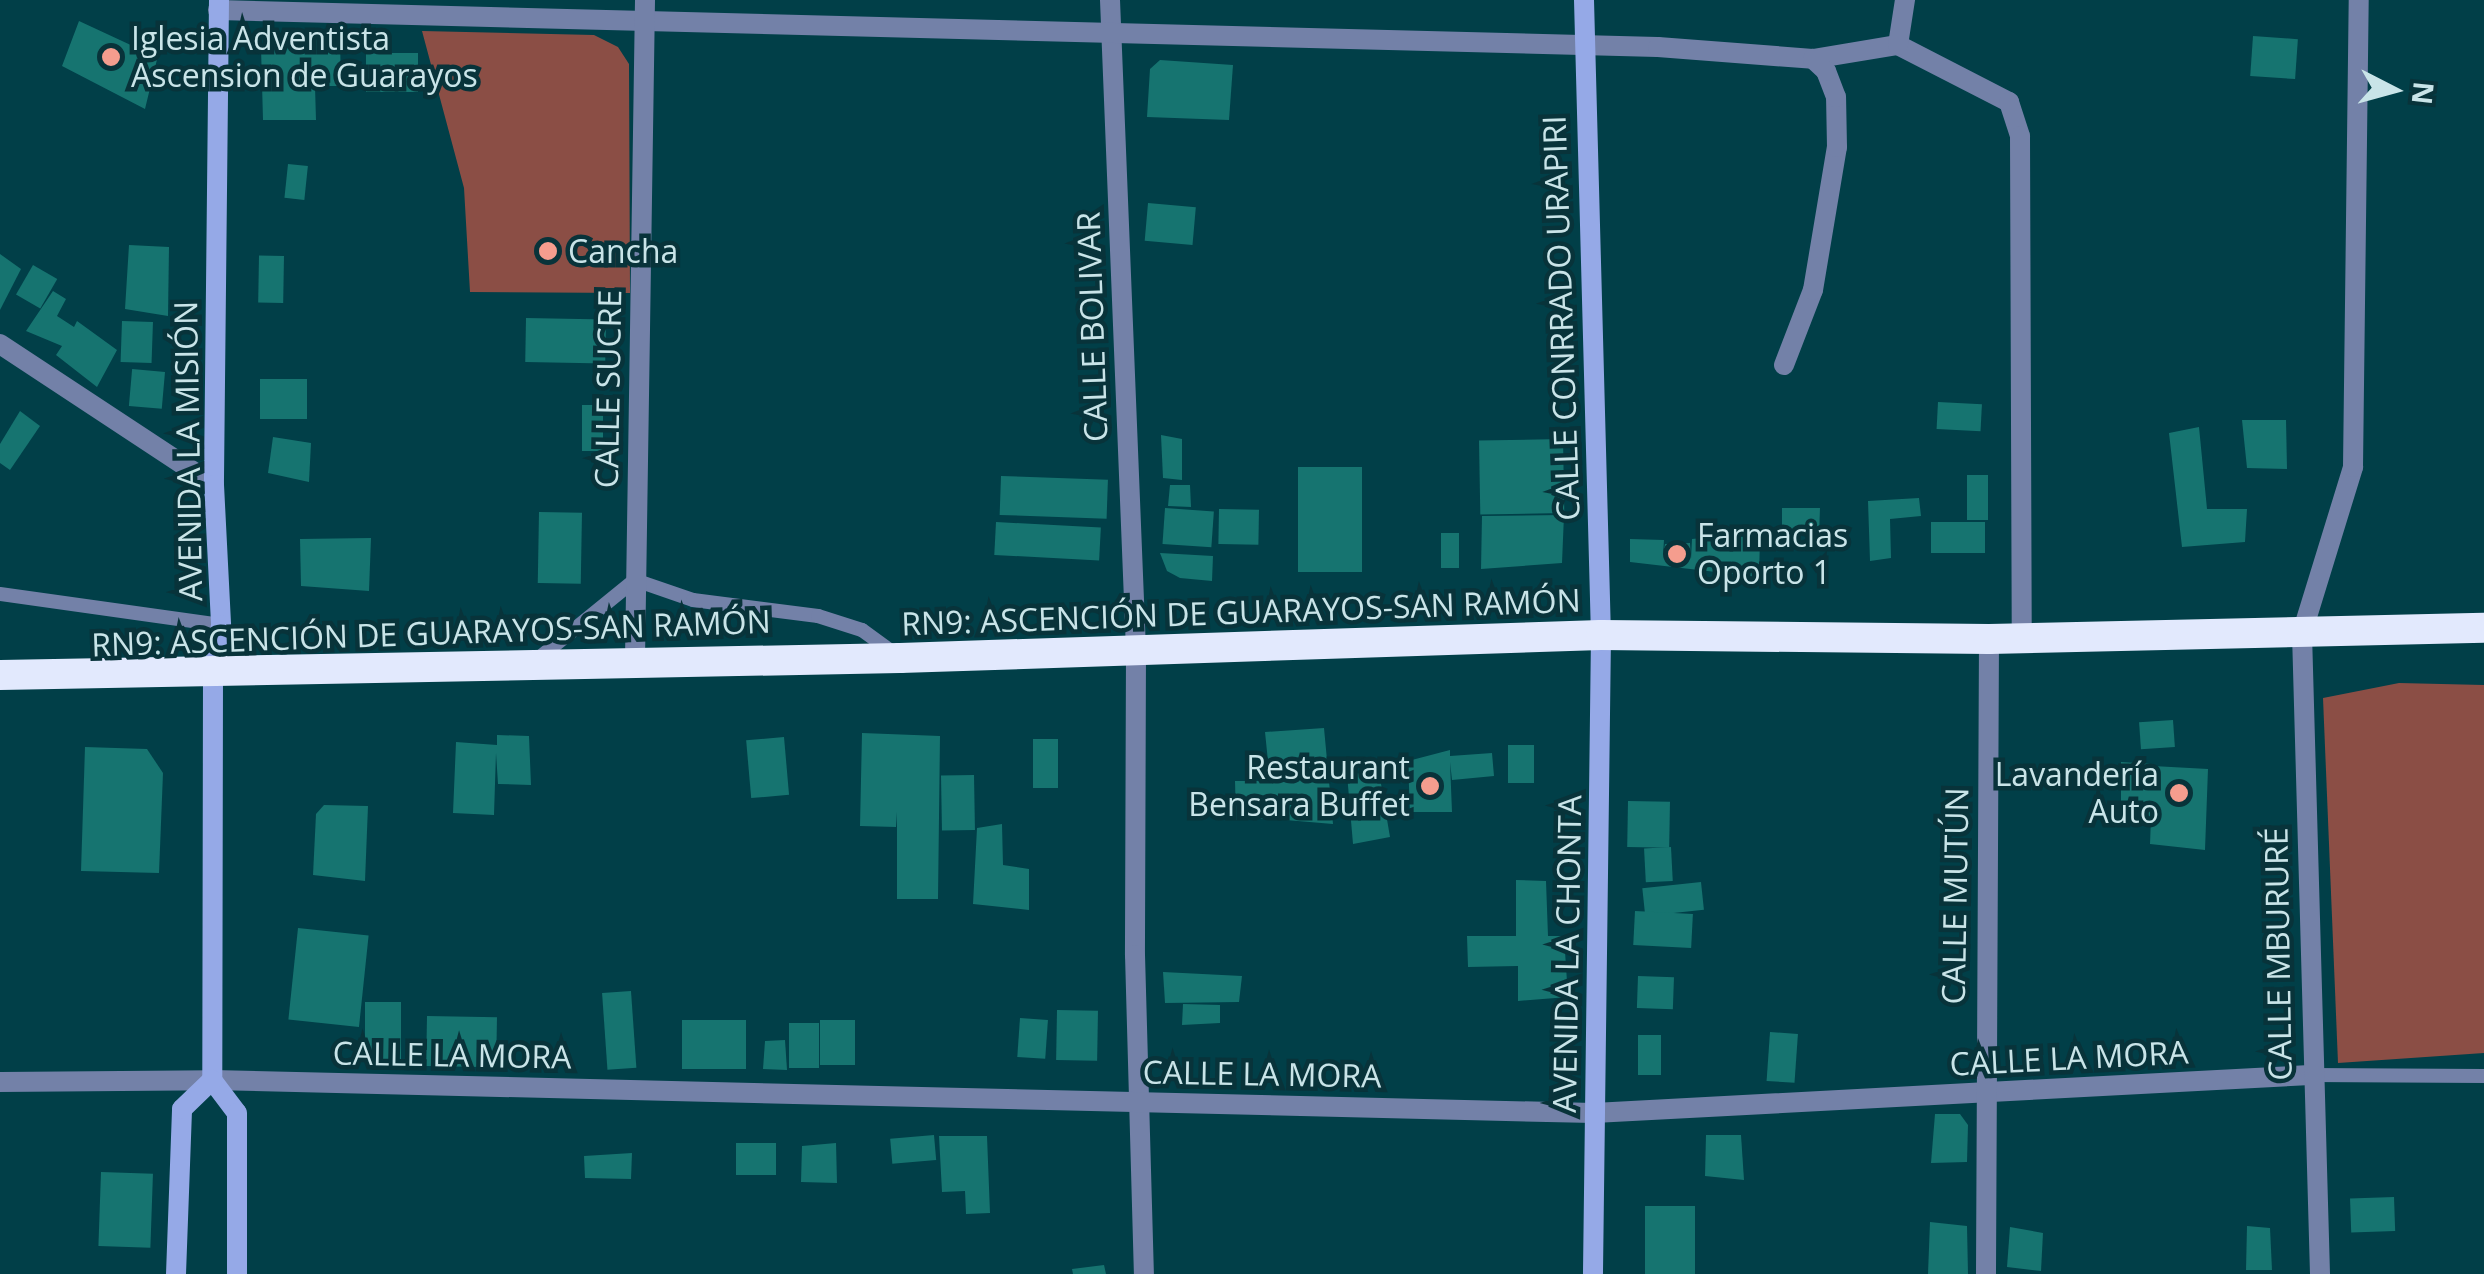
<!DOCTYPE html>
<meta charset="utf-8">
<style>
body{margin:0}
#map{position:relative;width:2484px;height:1274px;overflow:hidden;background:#013f48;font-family:"Open Sans",sans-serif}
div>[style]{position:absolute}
.green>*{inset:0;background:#8b4e45}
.building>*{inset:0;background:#167470;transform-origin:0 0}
.lane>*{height:14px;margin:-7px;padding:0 7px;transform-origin:7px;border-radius:7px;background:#7381a8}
.street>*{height:20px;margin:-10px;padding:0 10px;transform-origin:10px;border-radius:10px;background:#7381a8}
.secondary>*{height:20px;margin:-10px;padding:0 10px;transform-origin:10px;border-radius:10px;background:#95a9e7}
.highway>*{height:30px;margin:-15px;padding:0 15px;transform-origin:15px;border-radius:15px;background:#e2e9fd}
.dots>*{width:28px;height:28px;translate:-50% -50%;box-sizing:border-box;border:5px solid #08333a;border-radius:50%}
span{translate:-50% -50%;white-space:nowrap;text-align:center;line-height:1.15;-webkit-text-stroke:9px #08333a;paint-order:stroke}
.poi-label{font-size:32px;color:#c9e4e8}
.left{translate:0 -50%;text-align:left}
.right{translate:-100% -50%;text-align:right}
.street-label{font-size:32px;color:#c9e4e8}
.north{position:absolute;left:2344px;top:40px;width:100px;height:100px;-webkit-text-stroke:8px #08333a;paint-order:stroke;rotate:96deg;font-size:28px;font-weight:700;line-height:40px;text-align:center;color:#c9e4e8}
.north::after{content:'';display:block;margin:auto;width:35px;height:45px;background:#c9e4e8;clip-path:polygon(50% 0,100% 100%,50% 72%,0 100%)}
</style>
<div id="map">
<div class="green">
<div style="clip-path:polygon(422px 31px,594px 35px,618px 47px,629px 64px,630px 293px,470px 292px,464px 188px)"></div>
<div style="clip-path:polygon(2399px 683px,2484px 685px,2484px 1053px,2338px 1063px,2323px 698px)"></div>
</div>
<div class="building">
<div style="clip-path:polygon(79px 21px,135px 47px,137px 31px,161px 43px,145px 109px,62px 66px)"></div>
<div style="clip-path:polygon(275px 35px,340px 38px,341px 86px,315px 86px,316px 120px,263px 120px,261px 48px)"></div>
<div style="left:2253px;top:36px;width:45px;height:40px;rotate:4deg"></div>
<div style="left:366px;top:53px;width:52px;height:39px"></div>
<div style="clip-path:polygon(1160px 60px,1233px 65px,1229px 120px,1147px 117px,1150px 69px)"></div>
<div style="left:288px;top:164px;width:20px;height:34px;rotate:6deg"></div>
<div style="left:1148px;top:203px;width:48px;height:38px;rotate:5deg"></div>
<div style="clip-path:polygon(129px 245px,169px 247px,168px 316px,125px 309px)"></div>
<div style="clip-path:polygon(0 254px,21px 269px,0 310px)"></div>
<div style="left:284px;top:256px;width:47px;height:25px;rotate:91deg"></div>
<div style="left:33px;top:265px;width:28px;height:34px;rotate:30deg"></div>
<div style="clip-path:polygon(53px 291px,66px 299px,57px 316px,74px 327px,77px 321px,117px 350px,97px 387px,56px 355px,62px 346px,26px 331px)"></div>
<div style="left:526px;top:318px;width:80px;height:44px;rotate:1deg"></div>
<div style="left:122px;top:321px;width:31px;height:41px;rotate:2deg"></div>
<div style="left:165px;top:372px;width:37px;height:33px;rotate:95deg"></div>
<div style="left:260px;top:379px;width:47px;height:40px"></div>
<div style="left:1938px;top:402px;width:44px;height:27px;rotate:3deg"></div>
<div style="left:582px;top:405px;width:21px;height:46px"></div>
<div style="clip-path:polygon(20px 411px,40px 426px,10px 470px,0 463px,0 444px)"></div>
<div style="clip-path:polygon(2242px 420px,2286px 420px,2287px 469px,2247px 468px)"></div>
<div style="clip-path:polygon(2199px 427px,2207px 509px,2247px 509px,2245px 542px,2182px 547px,2169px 433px)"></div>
<div style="clip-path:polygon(1161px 435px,1182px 439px,1182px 480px,1163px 478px)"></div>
<div style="clip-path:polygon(273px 437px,311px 443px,309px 482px,268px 473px)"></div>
<div style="left:1563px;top:439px;width:74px;height:84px;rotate:89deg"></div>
<div style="left:1298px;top:467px;width:64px;height:105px"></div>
<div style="left:1967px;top:475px;width:21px;height:45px"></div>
<div style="left:1001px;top:476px;width:107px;height:39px;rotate:2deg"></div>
<div style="clip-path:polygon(1170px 485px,1190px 485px,1191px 507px,1168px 506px)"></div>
<div style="clip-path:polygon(1919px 498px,1921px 516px,1890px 519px,1891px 558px,1870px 561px,1868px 501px)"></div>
<div style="left:1165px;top:508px;width:49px;height:36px;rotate:4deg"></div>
<div style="clip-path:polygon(1782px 508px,1820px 508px,1819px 537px,1782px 533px)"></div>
<div style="left:1219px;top:509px;width:40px;height:35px;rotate:1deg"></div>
<div style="left:539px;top:512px;width:43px;height:71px;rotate:1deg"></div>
<div style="clip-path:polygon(1564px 515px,1562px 563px,1481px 569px,1482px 516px)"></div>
<div style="left:996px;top:522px;width:105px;height:33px;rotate:3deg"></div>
<div style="left:1931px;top:522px;width:54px;height:31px"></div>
<div style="left:1441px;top:533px;width:18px;height:35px"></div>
<div style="clip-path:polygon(1723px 536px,1760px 538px,1759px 577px,1630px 562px,1630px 539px,1664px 540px,1663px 555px,1665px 544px,1690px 543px,1691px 559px,1692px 539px)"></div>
<div style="clip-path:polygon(371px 538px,369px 591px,301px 586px,300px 539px)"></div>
<div style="clip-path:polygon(1160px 553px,1213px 556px,1212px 581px,1180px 578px,1167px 571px)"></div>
<div style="left:2173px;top:720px;width:27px;height:34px;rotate:86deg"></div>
<div style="clip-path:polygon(1324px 728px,1333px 824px,1274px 819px,1272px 802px,1272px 818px,1236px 820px,1235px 781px,1270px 781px,1265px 732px)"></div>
<div style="clip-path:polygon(862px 733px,940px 736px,938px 899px,897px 899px,897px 812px,896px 827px,860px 826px)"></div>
<div style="clip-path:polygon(497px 735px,529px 736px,531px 785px,498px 784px,496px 753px,494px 815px,453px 813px,456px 742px,497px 745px)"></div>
<div style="left:784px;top:737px;width:58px;height:38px;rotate:85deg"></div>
<div style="left:1033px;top:739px;width:25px;height:49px"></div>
<div style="left:1508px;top:745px;width:26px;height:38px"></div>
<div style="clip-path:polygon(85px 747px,147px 749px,163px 773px,159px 873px,81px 871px)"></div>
<div style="clip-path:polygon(1450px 750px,1450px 756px,1492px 753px,1494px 776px,1452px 780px,1450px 762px,1452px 812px,1410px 812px,1408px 761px)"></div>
<div style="clip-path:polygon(2121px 762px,2151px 764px,2151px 789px,2153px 766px,2208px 769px,2205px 850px,2150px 844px,2151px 817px,2121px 816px)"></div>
<div style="clip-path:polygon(1379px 772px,1390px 837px,1353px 844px,1347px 774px)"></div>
<div style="left:974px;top:775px;width:55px;height:33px;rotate:89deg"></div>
<div style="left:1628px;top:801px;width:42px;height:46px;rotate:1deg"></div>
<div style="clip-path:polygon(324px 805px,368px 806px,365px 881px,313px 875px,316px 814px)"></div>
<div style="clip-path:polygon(1002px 824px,1003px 865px,1029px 869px,1029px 910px,973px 904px,977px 828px)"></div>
<div style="left:1671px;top:847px;width:34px;height:27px;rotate:87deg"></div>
<div style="clip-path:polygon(1516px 880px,1546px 881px,1548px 936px,1564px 936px,1568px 997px,1518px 1001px,1518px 966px,1468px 967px,1467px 936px,1516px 936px)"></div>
<div style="left:1701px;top:882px;width:28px;height:59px;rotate:84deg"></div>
<div style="left:1635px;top:911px;width:58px;height:34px;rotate:3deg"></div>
<div style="left:298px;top:928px;width:71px;height:92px;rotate:6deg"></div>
<div style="clip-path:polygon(1163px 972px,1242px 976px,1239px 1002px,1165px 1003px)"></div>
<div style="left:1638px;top:976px;width:36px;height:32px;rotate:2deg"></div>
<div style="left:631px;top:991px;width:77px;height:29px;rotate:86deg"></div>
<div style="left:401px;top:1002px;width:63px;height:36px;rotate:90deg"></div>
<div style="clip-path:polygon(1183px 1004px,1220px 1005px,1220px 1023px,1182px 1025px)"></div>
<div style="left:1057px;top:1010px;width:41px;height:50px;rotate:1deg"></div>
<div style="left:427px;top:1016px;width:70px;height:50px;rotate:1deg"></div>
<div style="left:1020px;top:1018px;width:28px;height:39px;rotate:4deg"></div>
<div style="left:682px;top:1020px;width:64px;height:49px"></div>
<div style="left:855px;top:1020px;width:45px;height:35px;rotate:90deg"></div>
<div style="left:819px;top:1023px;width:45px;height:30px;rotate:90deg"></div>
<div style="left:1770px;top:1032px;width:28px;height:49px;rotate:4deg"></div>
<div style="left:1638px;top:1035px;width:23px;height:40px"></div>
<div style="clip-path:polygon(785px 1040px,787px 1070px,763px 1069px,765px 1041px)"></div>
<div style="clip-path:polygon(1935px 1114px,1960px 1114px,1968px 1125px,1967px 1162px,1931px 1163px)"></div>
<div style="left:934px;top:1135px;width:25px;height:44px;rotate:85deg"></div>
<div style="clip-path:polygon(1706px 1135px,1741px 1135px,1744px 1180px,1705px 1176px)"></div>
<div style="clip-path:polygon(939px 1136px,987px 1136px,990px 1213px,966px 1214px,965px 1191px,942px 1192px)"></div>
<div style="left:736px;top:1143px;width:40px;height:32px"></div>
<div style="clip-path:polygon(836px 1143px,837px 1183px,801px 1182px,802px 1146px)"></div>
<div style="clip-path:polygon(632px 1153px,631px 1179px,585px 1178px,584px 1156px)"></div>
<div style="left:101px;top:1172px;width:52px;height:74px;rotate:2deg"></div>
<div style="left:2394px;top:1197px;width:34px;height:44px;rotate:88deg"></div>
<div style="left:1645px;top:1206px;width:50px;height:68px"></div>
<div style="clip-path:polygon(1930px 1222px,1967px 1226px,1968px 1274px,1928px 1274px)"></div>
<div style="clip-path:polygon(2247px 1226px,2270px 1228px,2272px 1270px,2246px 1270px)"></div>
<div style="clip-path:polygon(2010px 1227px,2043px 1233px,2041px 1271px,2007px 1267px)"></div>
<div style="clip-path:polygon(1104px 1265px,1106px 1274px,1073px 1274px,1072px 1269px)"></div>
</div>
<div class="lane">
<div style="left:0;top:594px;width:223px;rotate:8deg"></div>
<div style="left:534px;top:662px;width:130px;rotate:-39.1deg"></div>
<div style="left:635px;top:580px;width:61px;rotate:19deg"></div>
<div style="left:693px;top:600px;width:126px;rotate:7.3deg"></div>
<div style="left:818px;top:616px;width:46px;rotate:17.7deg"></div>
<div style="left:862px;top:630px;width:39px;rotate:36deg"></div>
<div style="left:2310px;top:1075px;width:174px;rotate:0.3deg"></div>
</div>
<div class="street">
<div style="left:1110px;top:0;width:652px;rotate:87.71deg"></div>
<div style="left:1136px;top:651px;width:304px;rotate:90.2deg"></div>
<div style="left:1135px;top:955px;width:319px;rotate:88.4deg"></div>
<div style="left:218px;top:10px;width:1440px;rotate:1.47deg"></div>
<div style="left:1658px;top:47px;width:155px;rotate:4.4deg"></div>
<div style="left:1813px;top:59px;width:86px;rotate:-9.4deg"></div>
<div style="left:1898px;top:45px;width:125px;rotate:27.2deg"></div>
<div style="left:2009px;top:102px;width:36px;rotate:72deg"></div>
<div style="left:2020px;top:136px;width:497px;rotate:89.8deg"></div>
<div style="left:1898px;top:45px;width:46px;rotate:-81.2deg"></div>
<div style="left:0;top:344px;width:256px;rotate:33.4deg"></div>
<div style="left:1784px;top:365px;width:80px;rotate:-68.9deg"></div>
<div style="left:1813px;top:290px;width:145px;rotate:-80.5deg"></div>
<div style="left:1837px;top:147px;width:50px;rotate:-91.1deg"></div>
<div style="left:1836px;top:97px;width:28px;rotate:-111deg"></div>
<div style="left:1826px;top:71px;width:18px;rotate:-137deg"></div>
<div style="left:635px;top:659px;width:659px;rotate:-89.13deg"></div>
<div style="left:0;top:1082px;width:212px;rotate:-0.5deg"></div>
<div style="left:212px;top:1080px;width:1382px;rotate:1.37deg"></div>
<div style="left:1594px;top:1113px;width:717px;rotate:-3.04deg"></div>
<div style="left:1986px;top:1274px;width:635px;rotate:-89.73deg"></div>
<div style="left:2320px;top:1274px;width:641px;rotate:-91.61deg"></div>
<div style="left:2302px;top:633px;width:174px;rotate:-72.9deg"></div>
<div style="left:2353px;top:467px;width:467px;rotate:-89.3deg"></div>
</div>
<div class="secondary">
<div style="left:219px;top:0;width:485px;rotate:90.6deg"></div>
<div style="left:214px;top:485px;width:140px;rotate:87.1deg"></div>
<div style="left:221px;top:625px;width:50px;rotate:99.3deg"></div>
<div style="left:213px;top:674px;width:406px;rotate:90.1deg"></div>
<div style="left:212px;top:1080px;width:41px;rotate:52.9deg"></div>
<div style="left:237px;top:1113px;width:161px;rotate:90deg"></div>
<div style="left:1584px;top:0;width:635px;rotate:88.47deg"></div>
<div style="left:1601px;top:635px;width:639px;rotate:90.72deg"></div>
<div style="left:176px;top:1274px;width:165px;rotate:-87.9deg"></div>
<div style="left:182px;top:1109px;width:42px;rotate:-44deg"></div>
</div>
<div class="highway">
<div style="left:0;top:675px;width:900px;rotate:-1.08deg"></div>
<div style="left:900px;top:658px;width:701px;rotate:-1.88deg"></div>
<div style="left:1601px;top:635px;width:388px;rotate:0.6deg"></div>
<div style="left:1989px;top:639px;width:495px;rotate:-1.3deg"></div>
</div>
<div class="dots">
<div style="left:111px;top:57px;background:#f59d8e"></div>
<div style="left:548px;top:251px;background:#f59d8e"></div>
<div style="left:1677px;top:554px;background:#f59d8e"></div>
<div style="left:1430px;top:786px;background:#f59d8e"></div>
<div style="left:2179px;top:793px;background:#f59d8e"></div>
</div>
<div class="poi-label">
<span class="left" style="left:131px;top:57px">Iglesia Adventista<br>Ascension de Guarayos</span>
<span class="left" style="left:568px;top:251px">Cancha</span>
<span class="left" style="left:1697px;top:554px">Farmacias<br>Oporto 1</span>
<span class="right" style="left:1410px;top:786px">Restaurant<br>Bensara Buffet</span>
<span class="right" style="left:2159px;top:793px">Lavandería<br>Auto</span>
</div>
<div class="street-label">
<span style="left:1561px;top:318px;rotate:-92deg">CALLE CONRRADO URAPIRI</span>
<span style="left:1092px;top:327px;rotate:-92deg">CALLE BOLIVAR</span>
<span style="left:608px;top:389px;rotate:-89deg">CALLE SUCRE</span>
<span style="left:188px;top:451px;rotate:-91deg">AVENIDA LA MISIÓN</span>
<span style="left:1241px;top:612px;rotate:-2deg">RN9: ASCENCIÓN DE GUARAYOS-SAN RAMÓN</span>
<span style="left:431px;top:633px;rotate:-2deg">RN9: ASCENCIÓN DE GUARAYOS-SAN RAMÓN</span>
<span style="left:1955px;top:896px;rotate:-89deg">CALLE MUTÚN</span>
<span style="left:1567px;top:954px;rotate:-89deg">AVENIDA LA CHONTA</span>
<span style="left:2278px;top:954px;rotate:-91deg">CALLE MBURURÉ</span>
<span style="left:452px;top:1055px;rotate:1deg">CALLE LA MORA</span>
<span style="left:2069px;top:1058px;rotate:-3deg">CALLE LA MORA</span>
<span style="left:1262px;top:1074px;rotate:1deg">CALLE LA MORA</span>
</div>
<div class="north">N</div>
</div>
